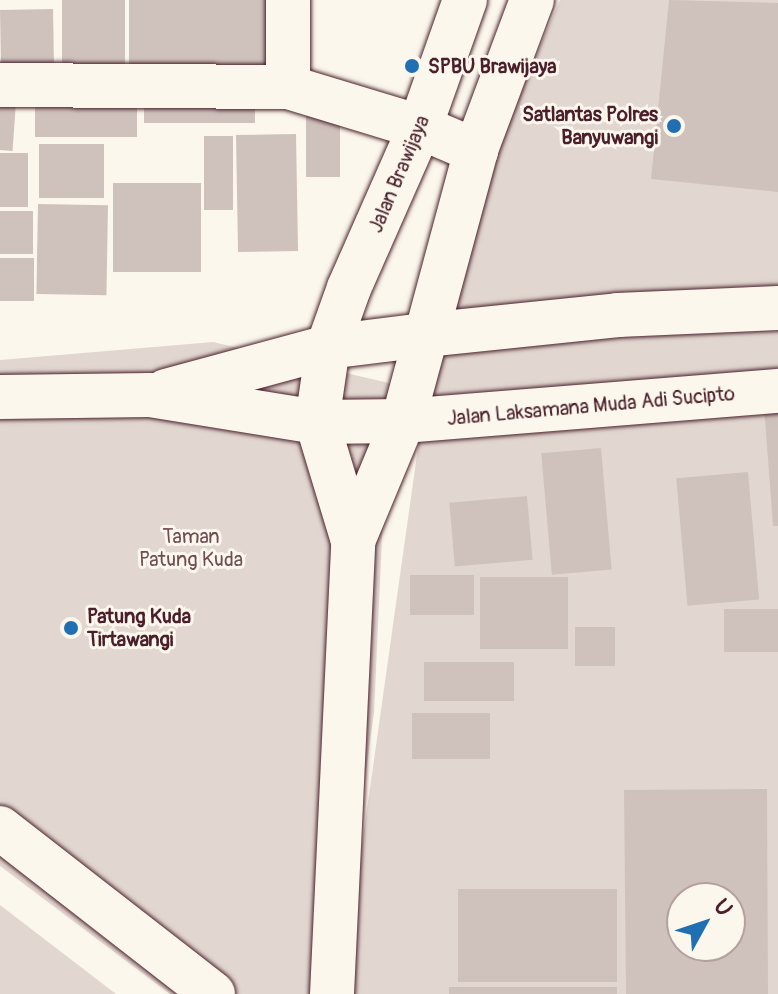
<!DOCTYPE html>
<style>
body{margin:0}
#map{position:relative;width:778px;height:994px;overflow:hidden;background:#fbf7ec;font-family:Pangolin,sans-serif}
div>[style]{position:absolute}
.green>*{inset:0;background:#e2d7d0}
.building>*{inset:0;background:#cfc2bc;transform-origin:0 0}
.roads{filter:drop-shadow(0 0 2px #4a1f2b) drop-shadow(0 0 2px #4a1f2b)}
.street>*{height:44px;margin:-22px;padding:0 22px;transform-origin:22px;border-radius:22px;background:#fbf7ec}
.secondary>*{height:44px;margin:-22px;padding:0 22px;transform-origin:22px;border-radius:22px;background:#fbf7ec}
.highway>*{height:44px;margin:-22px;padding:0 22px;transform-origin:22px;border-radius:22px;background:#fbf7ec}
.dots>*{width:22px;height:22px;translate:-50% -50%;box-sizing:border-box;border:4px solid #fbf7ec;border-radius:50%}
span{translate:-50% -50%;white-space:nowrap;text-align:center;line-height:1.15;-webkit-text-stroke:6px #fbf7ec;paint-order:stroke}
.poi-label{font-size:20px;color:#4a1f2b;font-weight:700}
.left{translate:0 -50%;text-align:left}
.right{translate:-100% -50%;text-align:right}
.street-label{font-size:20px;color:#4a1f2b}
.park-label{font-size:20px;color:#704d54}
.north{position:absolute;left:666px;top:882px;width:80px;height:80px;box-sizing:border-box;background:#fbf7ec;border:2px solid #b4a19f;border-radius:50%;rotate:50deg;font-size:22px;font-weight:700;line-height:32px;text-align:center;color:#4a1f2b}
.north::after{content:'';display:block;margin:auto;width:28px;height:36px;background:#1f6fb2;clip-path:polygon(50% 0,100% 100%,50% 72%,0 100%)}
</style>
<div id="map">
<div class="green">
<div style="clip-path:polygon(evenodd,560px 0,778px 0,778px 994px,341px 994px,443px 270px,560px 0,682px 898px,730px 898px,730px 946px,682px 946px,682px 898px)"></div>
<div style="clip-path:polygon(213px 342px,389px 383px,374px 712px,336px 994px,170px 994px,0 866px,0 360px)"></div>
<div style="clip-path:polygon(0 905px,116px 994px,0 994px)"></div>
</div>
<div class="building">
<div style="left:62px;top:0;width:63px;height:68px"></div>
<div style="left:129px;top:0;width:145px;height:66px"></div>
<div style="clip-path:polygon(669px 0,778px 3px,778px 192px,651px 179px)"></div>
<div style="left:53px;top:9px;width:58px;height:53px;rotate:89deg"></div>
<div style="left:255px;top:88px;width:35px;height:111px;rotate:90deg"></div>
<div style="left:137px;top:89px;width:48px;height:102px;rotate:90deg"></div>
<div style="left:0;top:101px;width:16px;height:49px;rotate:4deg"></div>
<div style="left:306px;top:111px;width:34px;height:66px"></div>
<div style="left:296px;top:134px;width:117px;height:60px;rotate:89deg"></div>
<div style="left:204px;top:136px;width:29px;height:74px"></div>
<div style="left:39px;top:144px;width:65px;height:54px"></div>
<div style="left:0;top:153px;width:28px;height:54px"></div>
<div style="left:113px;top:183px;width:88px;height:89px"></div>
<div style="left:38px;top:204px;width:70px;height:90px;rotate:1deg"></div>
<div style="left:0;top:211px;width:33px;height:43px"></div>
<div style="left:0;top:258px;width:34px;height:43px"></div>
<div style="clip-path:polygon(778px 405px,778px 526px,773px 526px,764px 406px)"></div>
<div style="left:601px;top:448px;width:122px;height:60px;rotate:85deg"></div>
<div style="left:748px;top:472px;width:128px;height:72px;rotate:85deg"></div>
<div style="left:527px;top:496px;width:64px;height:78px;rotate:85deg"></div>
<div style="left:410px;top:575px;width:64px;height:40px"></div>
<div style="left:568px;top:577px;width:72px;height:88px;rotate:90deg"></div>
<div style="left:778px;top:609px;width:43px;height:54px;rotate:90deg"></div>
<div style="left:575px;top:627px;width:40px;height:39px"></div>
<div style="left:424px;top:662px;width:90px;height:39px"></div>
<div style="left:490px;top:713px;width:46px;height:78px;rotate:90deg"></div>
<div style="clip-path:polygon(evenodd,767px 789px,768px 994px,626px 994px,624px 790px,767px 789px,682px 898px,730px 898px,730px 946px,682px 946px,682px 898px)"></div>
<div style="left:617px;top:889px;width:93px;height:159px;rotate:90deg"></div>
<div style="left:449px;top:987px;width:168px;height:7px"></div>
</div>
<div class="roads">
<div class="street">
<div style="left:288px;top:0;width:87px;rotate:90deg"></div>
<div style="left:288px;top:87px;width:138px;rotate:16.9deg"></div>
<div style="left:420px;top:127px;width:61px;rotate:23.2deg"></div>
<div style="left:0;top:85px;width:288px;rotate:0.4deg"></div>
</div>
<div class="secondary">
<div style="left:425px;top:335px;width:194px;rotate:-5.9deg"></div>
<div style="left:618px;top:315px;width:160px;rotate:-2.5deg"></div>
<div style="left:403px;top:421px;width:376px;rotate:-4.6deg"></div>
</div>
<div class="highway">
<div style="left:166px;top:391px;width:168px;rotate:-15.2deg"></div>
<div style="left:328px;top:347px;width:98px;rotate:-7.1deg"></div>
<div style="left:0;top:397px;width:150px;rotate:-0.8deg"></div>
<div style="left:150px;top:395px;width:169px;rotate:9.2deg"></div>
<div style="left:317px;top:422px;width:86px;rotate:-0.7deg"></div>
<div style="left:353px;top:541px;width:130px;rotate:-67.4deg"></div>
<div style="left:403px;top:421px;width:284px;rotate:-74.9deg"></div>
<div style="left:477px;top:147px;width:157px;rotate:-69.5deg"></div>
<div style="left:0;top:828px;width:270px;rotate:37.9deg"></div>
<div style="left:332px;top:994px;width:453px;rotate:-87.3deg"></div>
<div style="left:353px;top:541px;width:124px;rotate:-106.8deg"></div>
<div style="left:317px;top:422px;width:76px;rotate:-81.7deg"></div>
<div style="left:328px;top:347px;width:63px;rotate:-70.4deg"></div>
<div style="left:349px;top:288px;width:176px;rotate:-66.2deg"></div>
<div style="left:420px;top:127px;width:135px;rotate:-70.5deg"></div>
</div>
</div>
<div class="dots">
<div style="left:412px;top:66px;background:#1f6fb2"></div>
<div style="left:674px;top:126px;background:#1f6fb2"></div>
<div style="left:71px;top:628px;background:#1f6fb2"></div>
</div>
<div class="poi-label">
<span class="left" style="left:428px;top:66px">SPBU Brawijaya</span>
<span class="right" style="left:658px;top:126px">Satlantas Polres<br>Banyuwangi</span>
<span class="left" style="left:87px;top:628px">Patung Kuda<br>Tirtawangi</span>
</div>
<div class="street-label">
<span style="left:399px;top:174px;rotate:-67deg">Jalan Brawijaya</span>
<span style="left:591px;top:406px;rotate:-5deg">Jalan Laksamana Muda Adi Sucipto</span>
</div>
<div class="park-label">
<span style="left:191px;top:548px">Taman<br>Patung Kuda</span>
</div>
<div class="north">U</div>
</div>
